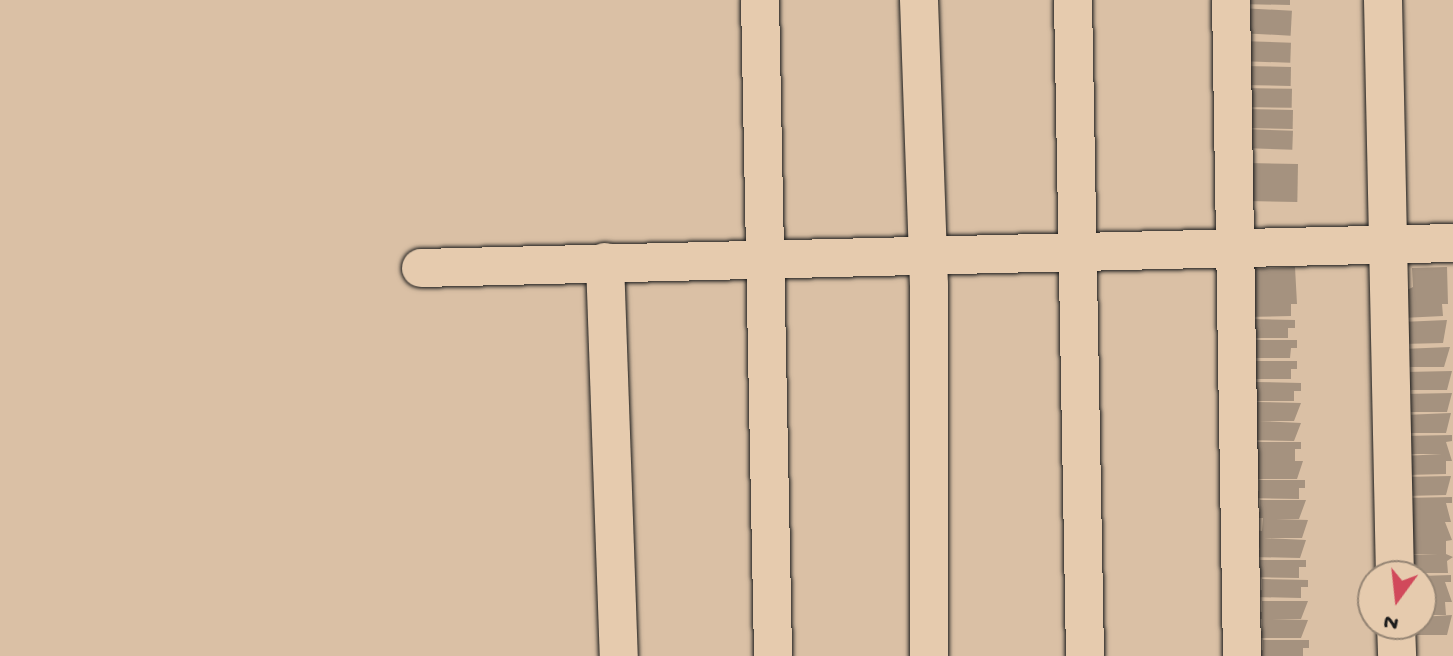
<!DOCTYPE html>
<style>
body{margin:0}
#map{position:relative;width:1453px;height:656px;overflow:hidden;background:#dac0a5;font-family:"Gochi Hand",sans-serif}
div>[style]{position:absolute}
.building>*{inset:0;background:#a5927f;transform-origin:0 0}
.roads{filter:drop-shadow(0 0 2px #1c1c1c) drop-shadow(0 0 2px #1c1c1c)}
.street>*{height:38px;margin:-19px;padding:0 19px;transform-origin:19px;border-radius:19px;background:#e6cbae}
span{translate:-50% -50%;white-space:nowrap;text-align:center;line-height:1.15;-webkit-text-stroke:6px #e6cbae;paint-order:stroke}
.north{position:absolute;left:1357px;top:560px;width:80px;height:80px;box-sizing:border-box;background:#e6cbae;border:2px solid #958574;border-radius:50%;rotate:195deg;font-size:22px;font-weight:700;line-height:32px;text-align:center;color:#1c1c1c}
.north::after{content:'';display:block;margin:auto;width:28px;height:36px;background:#d1495b;clip-path:polygon(50% 0,100% 100%,50% 72%,0 100%)}
</style>
<div id="map">
<div class="building">
<div style="clip-path:polygon(1239px 0,1290px 0,1290px 5px,1239px 4px)"></div>
<div style="left:1240px;top:8px;width:52px;height:25px;rotate:3deg"></div>
<div style="left:1240px;top:41px;width:51px;height:20px;rotate:2deg"></div>
<div style="left:1240px;top:66px;width:51px;height:19px;rotate:1deg"></div>
<div style="left:1242px;top:88px;width:50px;height:19px;rotate:1deg"></div>
<div style="left:1242px;top:109px;width:51px;height:19px;rotate:1deg"></div>
<div style="left:1243px;top:129px;width:50px;height:19px;rotate:2deg"></div>
<div style="left:1247px;top:163px;width:51px;height:38px;rotate:1deg"></div>
<div style="clip-path:polygon(1295px 267px,1297px 304px,1291px 304px,1291px 316px,1244px 317px,1249px 269px)"></div>
<div style="clip-path:polygon(1447px 267px,1448px 304px,1442px 304px,1443px 316px,1402px 318px,1401px 293px,1413px 287px,1412px 268px)"></div>
<div style="clip-path:polygon(1249px 319px,1295px 320px,1295px 328px,1288px 328px,1288px 338px,1241px 338px)"></div>
<div style="clip-path:polygon(1447px 320px,1443px 343px,1402px 344px,1401px 322px)"></div>
<div style="clip-path:polygon(1252px 340px,1297px 340px,1297px 348px,1291px 348px,1290px 358px,1244px 358px)"></div>
<div style="clip-path:polygon(1450px 347px,1444px 367px,1403px 367px,1402px 349px)"></div>
<div style="clip-path:polygon(1251px 361px,1297px 361px,1297px 369px,1291px 369px,1291px 379px,1243px 379px)"></div>
<div style="clip-path:polygon(1452px 371px,1447px 390px,1406px 390px,1405px 372px)"></div>
<div style="clip-path:polygon(1255px 382px,1301px 383px,1301px 391px,1294px 391px,1294px 401px,1247px 401px)"></div>
<div style="clip-path:polygon(1452px 393px,1447px 412px,1405px 412px,1404px 394px)"></div>
<div style="clip-path:polygon(1255px 402px,1301px 403px,1294px 421px,1259px 421px,1301px 423px,1294px 441px,1247px 440px)"></div>
<div style="clip-path:polygon(1451px 413px,1446px 433px,1405px 433px,1404px 415px)"></div>
<div style="clip-path:polygon(1452px 435px,1452px 441px,1446px 442px,1452px 461px,1446px 461px,1446px 474px,1405px 475px,1404px 456px,1442px 454px,1405px 454px,1404px 436px)"></div>
<div style="clip-path:polygon(1256px 442px,1301px 442px,1301px 449px,1295px 449px,1295px 461px,1303px 461px,1297px 479px,1249px 479px)"></div>
<div style="clip-path:polygon(1451px 476px,1446px 495px,1405px 496px,1403px 477px)"></div>
<div style="clip-path:polygon(1259px 480px,1305px 480px,1305px 488px,1299px 488px,1299px 499px,1251px 498px,1251px 491px,1259px 491px)"></div>
<div style="clip-path:polygon(1452px 497px,1452px 503px,1446px 503px,1451px 522px,1445px 522px,1452px 540px,1446px 541px,1446px 554px,1453px 557px,1447px 561px,1448px 573px,1406px 573px,1405px 555px,1438px 554px,1405px 554px,1404px 498px)"></div>
<div style="clip-path:polygon(1260px 500px,1306px 500px,1299px 519px,1276px 519px,1308px 520px,1302px 538px,1264px 538px,1306px 540px,1300px 558px,1253px 557px,1252px 550px,1260px 550px,1254px 530px,1262px 531px,1263px 518px,1252px 518px,1252px 511px,1260px 512px)"></div>
<div style="clip-path:polygon(1260px 560px,1306px 560px,1306px 567px,1299px 567px,1299px 578px,1252px 577px,1252px 571px,1260px 571px)"></div>
<div style="clip-path:polygon(1451px 575px,1451px 582px,1445px 582px,1452px 602px,1445px 602px,1446px 615px,1421px 615px,1421px 596px,1433px 596px,1421px 595px,1421px 576px)"></div>
<div style="clip-path:polygon(1262px 579px,1308px 580px,1308px 587px,1301px 587px,1301px 598px,1254px 597px,1254px 591px,1262px 590px)"></div>
<div style="clip-path:polygon(1262px 601px,1308px 601px,1301px 619px,1272px 619px,1308px 620px,1301px 638px,1255px 638px,1254px 631px,1262px 631px,1262px 619px,1254px 619px,1254px 611px,1262px 612px)"></div>
<div style="clip-path:polygon(1452px 615px,1447px 635px,1406px 635px,1405px 624px,1421px 624px,1421px 617px)"></div>
<div style="clip-path:polygon(1263px 640px,1309px 640px,1309px 648px,1303px 648px,1303px 656px,1255px 656px,1255px 651px,1263px 650px)"></div>
</div>
<div class="roads">
<div class="street">
<div style="left:760px;top:0;width:656px;rotate:88.86deg"></div>
<div style="left:919px;top:0;width:285px;rotate:88deg"></div>
<div style="left:929px;top:285px;width:371px;rotate:90deg"></div>
<div style="left:1073px;top:0;width:656px;rotate:88.95deg"></div>
<div style="left:1231px;top:0;width:656px;rotate:89.04deg"></div>
<div style="left:1383px;top:0;width:576px;rotate:88.81deg"></div>
<div style="left:605px;top:262px;width:394px;rotate:88deg"></div>
<div style="left:421px;top:268px;width:1032px;rotate:-1.39deg"></div>
<div style="left:1396px;top:624px;width:32px;rotate:88deg"></div>
</div>
</div>
<div class="north">N</div>
</div>
